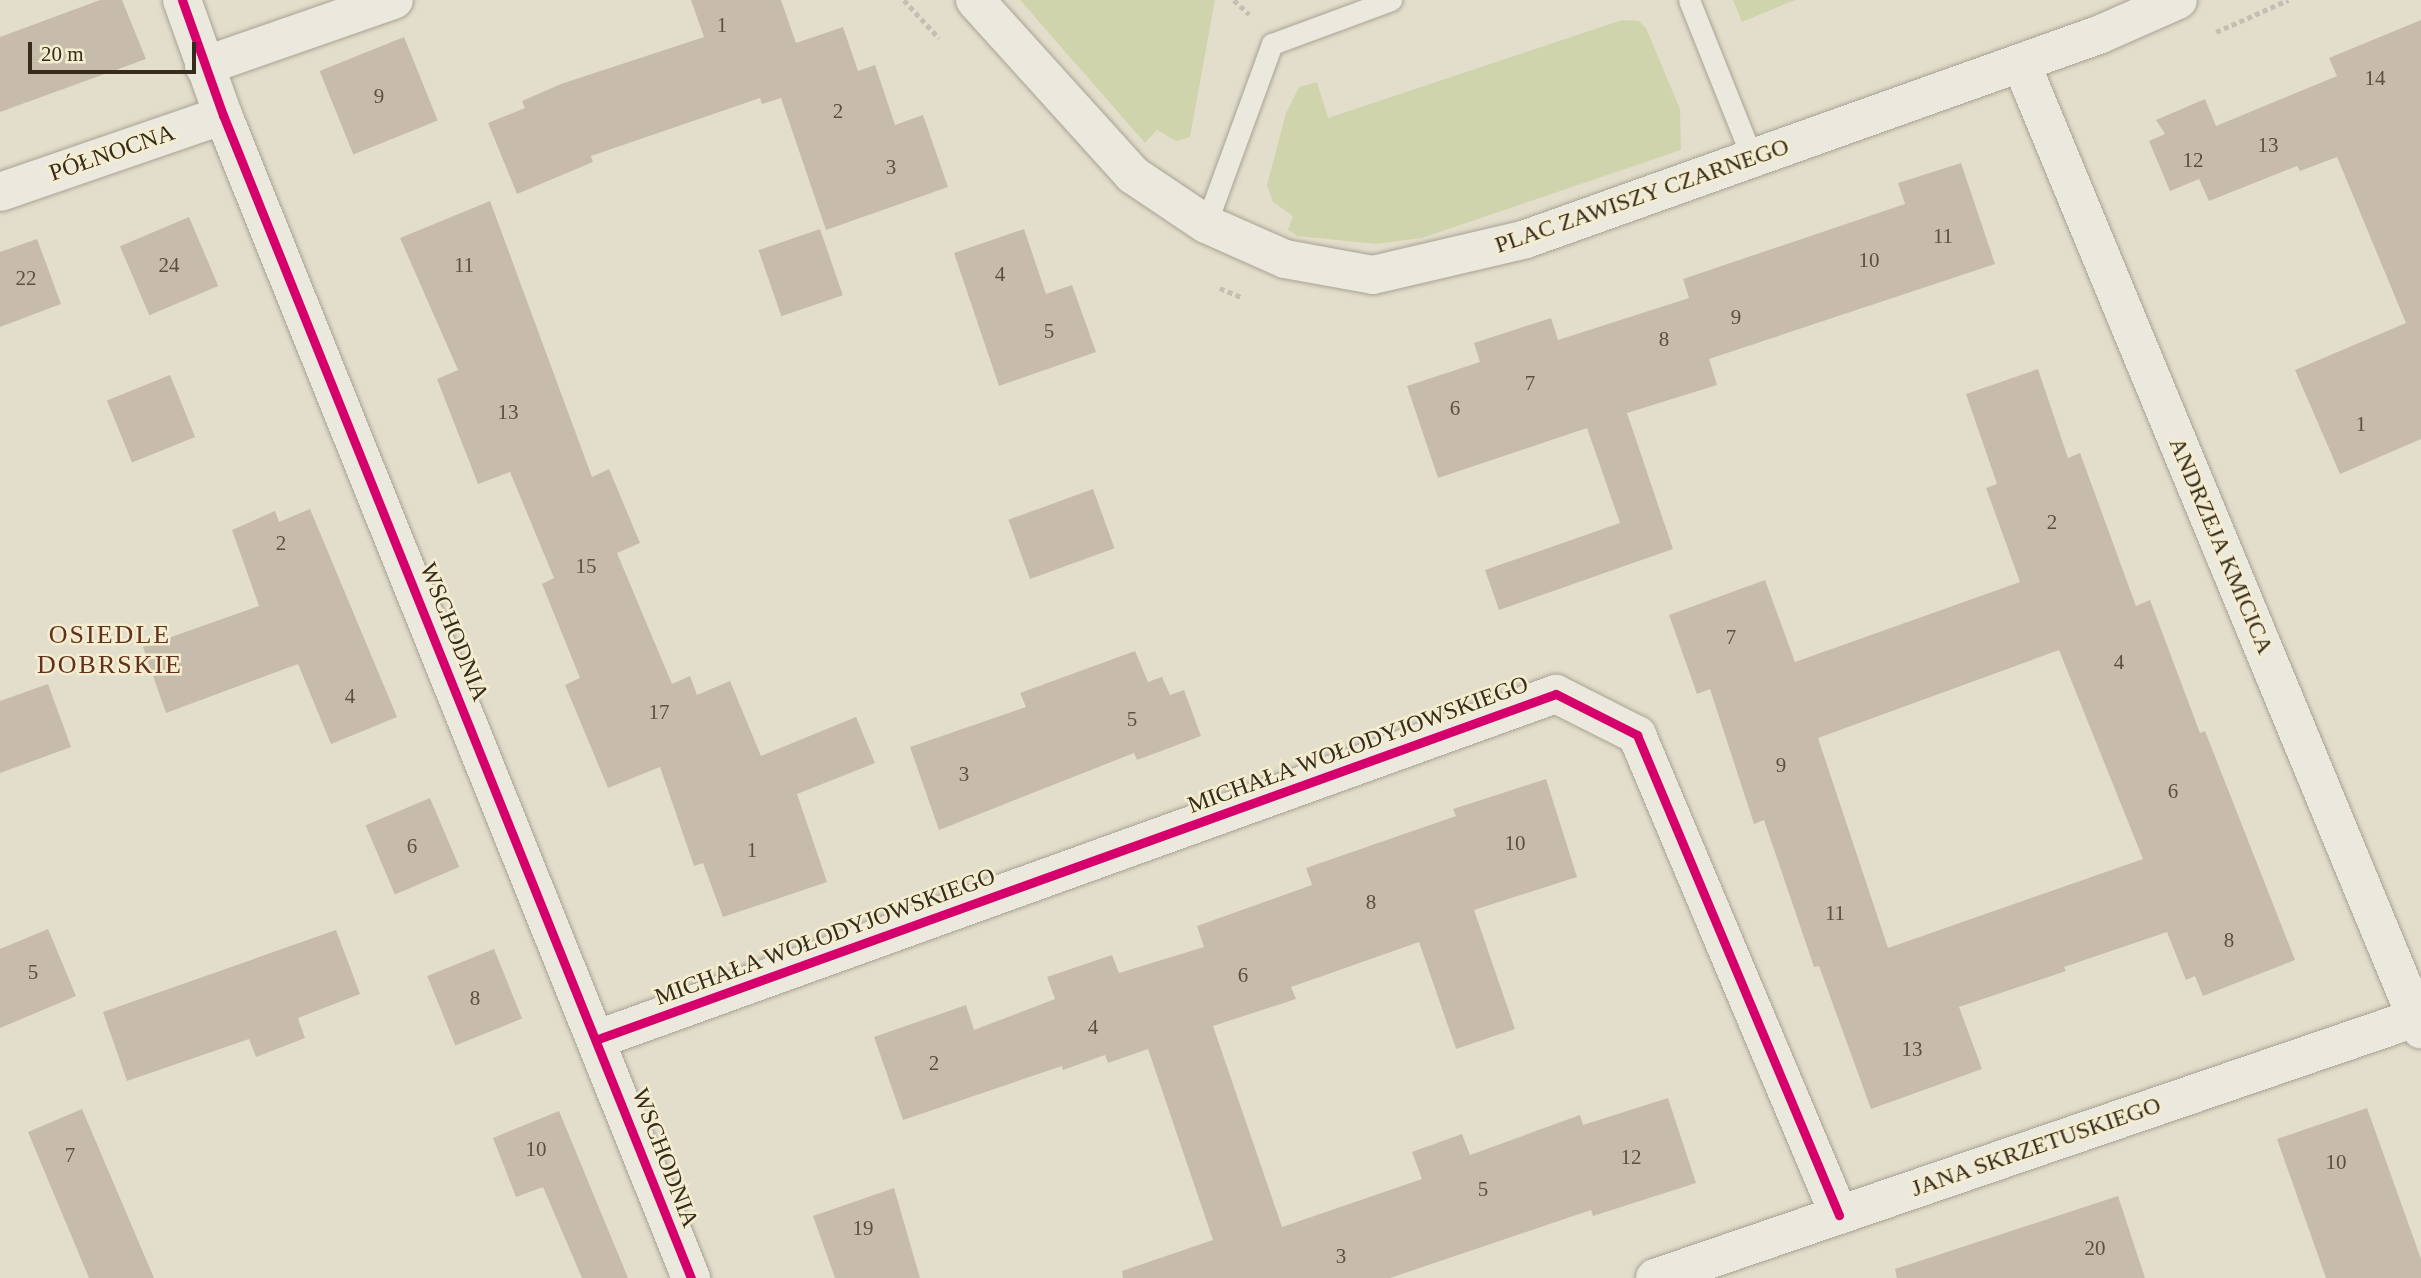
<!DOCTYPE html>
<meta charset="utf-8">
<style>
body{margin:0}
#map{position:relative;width:2421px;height:1278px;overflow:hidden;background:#e3decb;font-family:"Times New Roman",serif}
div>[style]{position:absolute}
.green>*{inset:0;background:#d0d4ad}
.building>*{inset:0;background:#c7bcac;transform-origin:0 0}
.path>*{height:4.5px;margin-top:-2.25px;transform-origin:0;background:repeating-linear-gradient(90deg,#c3bfb4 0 5px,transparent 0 8.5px)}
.roads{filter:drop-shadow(0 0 2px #a8a295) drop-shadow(0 0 2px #a8a295)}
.lane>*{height:21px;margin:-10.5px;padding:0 10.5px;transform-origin:10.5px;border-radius:10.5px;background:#ebe8dd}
.street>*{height:38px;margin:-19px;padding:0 19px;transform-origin:19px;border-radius:19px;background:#ebe8dd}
.cycleway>*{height:9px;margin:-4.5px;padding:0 4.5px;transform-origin:4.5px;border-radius:4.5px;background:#d6006c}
span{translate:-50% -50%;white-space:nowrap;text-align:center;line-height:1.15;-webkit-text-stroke:5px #f5edd0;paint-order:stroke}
.number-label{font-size:21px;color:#5a4f41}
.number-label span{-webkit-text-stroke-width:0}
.street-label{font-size:24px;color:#362b1d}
.neighbourhood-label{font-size:26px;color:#62311d;letter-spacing:2px}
.scale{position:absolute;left:28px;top:42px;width:168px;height:32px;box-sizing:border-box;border:4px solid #362b1d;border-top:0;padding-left:9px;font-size:21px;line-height:24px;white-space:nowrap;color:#362b1d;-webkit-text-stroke:5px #f5edd0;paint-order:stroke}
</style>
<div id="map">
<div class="green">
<div style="clip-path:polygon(1020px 0,1215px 0,1190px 137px,1176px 141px,1157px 130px,1145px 143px)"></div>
<div style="clip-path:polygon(1733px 0,1795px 0,1742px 22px)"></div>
<div style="clip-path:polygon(1622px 20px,1639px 21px,1646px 28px,1680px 109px,1681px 150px,1422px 238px,1376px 244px,1297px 236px,1288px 230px,1293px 216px,1273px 202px,1267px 185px,1286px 113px,1299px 87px,1317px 82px,1328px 118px)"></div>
</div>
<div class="building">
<div style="clip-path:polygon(100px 0,122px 0,146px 59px,0 112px,0 37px)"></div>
<div style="clip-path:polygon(691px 0,781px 0,796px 43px,843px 27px,858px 71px,875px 65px,895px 125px,923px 115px,948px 187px,826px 230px,781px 98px,762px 104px,760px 98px,591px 156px,593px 162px,517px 194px,488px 123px,525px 108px,522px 101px,561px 84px,704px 37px)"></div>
<div style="clip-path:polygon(2421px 20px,2421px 439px,2340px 474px,2295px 370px,2406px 323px,2337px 157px,2300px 171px,2297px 166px,2209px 201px,2199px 179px,2170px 191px,2149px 141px,2165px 134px,2156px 120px,2205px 99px,2216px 126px,2337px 76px,2329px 58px)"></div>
<div style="left:404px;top:37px;width:90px;height:91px;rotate:68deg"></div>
<div style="clip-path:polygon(1961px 163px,1995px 264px,1709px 359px,1717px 385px,1627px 413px,1673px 549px,1499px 610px,1485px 570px,1620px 523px,1587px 428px,1438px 478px,1407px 386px,1480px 362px,1474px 343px,1551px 318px,1558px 340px,1689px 298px,1683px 279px,1905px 204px,1898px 183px)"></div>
<div style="clip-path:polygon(490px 201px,592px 477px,609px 469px,640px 543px,617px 553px,672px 684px,690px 676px,697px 695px,730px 681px,761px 756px,856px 717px,875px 763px,797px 794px,827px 882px,723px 917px,703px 863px,694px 866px,660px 767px,608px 788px,565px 685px,580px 678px,542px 584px,554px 578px,510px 472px,478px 484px,437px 379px,458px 370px,400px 238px)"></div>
<div style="left:189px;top:217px;width:75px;height:75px;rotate:67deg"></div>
<div style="left:820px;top:229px;width:70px;height:65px;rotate:71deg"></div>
<div style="clip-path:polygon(1024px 229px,1046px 294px,1072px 285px,1096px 352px,999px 386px,954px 253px)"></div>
<div style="clip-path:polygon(37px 239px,61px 304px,0 327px,0 252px)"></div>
<div style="clip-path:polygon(evenodd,2038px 369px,2068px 458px,2080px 453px,2136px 606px,2150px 600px,2200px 733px,2205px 731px,2295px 960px,2203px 996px,2195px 976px,2186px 980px,2167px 932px,2064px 967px,2066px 971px,1959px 1007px,1982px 1069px,1871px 1109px,1819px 966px,1814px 967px,1764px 820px,1754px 824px,1710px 689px,1697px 694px,1669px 615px,1765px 580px,1795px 662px,2020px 582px,1986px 488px,1997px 484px,1966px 394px,2038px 369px,2059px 650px,2143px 859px,1888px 948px,1818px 738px,2059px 650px)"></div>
<div style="left:170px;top:375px;width:67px;height:68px;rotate:68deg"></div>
<div style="left:1093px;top:489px;width:63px;height:90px;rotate:70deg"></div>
<div style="clip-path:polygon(310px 509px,397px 717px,331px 744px,298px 664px,166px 713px,143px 647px,259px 606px,232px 530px,275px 511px,279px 522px)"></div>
<div style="clip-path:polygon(1135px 651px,1148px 682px,1162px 677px,1170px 695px,1184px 690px,1201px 736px,1137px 760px,1134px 753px,939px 830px,910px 747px,1026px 707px,1020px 693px)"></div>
<div style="clip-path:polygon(48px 684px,71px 747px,0 773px,0 701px)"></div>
<div style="clip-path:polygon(1546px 779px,1577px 877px,1474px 910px,1515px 1029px,1456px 1049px,1419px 942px,1291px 987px,1296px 999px,1213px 1026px,1282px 1227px,1422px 1179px,1412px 1152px,1462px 1134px,1470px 1155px,1580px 1115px,1583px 1125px,1668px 1098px,1696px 1183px,1593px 1216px,1591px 1210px,1390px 1278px,1123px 1278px,1122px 1271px,1213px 1240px,1148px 1049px,1108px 1063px,1105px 1055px,1063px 1070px,1062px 1066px,903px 1120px,874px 1037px,966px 1005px,974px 1030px,1055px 999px,1047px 977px,1112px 955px,1119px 973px,1204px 947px,1197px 926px,1312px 885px,1306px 868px,1456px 816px,1453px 809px)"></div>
<div style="left:430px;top:798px;width:75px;height:70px;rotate:67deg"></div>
<div style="clip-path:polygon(48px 929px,76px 996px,0 1028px,0 949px)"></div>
<div style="clip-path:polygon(336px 930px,360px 994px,298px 1018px,305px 1038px,256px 1057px,249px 1039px,127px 1081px,103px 1012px)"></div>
<div style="left:494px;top:949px;width:75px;height:72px;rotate:68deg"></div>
<div style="clip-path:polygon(2367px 1108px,2421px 1259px,2421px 1278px,2326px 1278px,2277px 1139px)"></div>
<div style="clip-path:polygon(82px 1109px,154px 1278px,89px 1278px,28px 1132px)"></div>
<div style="clip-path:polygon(559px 1111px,628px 1278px,582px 1278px,543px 1187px,516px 1197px,493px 1138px)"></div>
<div style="clip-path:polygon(894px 1188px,920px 1278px,835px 1278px,813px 1216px)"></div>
<div style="clip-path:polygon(2118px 1196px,2145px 1278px,1897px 1278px,1895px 1269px)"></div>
</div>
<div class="path">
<div style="left:904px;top:0;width:52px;rotate:47.4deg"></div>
<div style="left:1234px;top:0;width:21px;rotate:43deg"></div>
<div style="left:2216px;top:32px;width:79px;rotate:-24deg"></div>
<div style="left:1220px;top:288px;width:23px;rotate:23deg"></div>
</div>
<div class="roads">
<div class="lane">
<div style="left:1689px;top:0;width:172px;rotate:68.2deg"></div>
<div style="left:1206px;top:224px;width:192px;rotate:-69.9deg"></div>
<div style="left:1272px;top:44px;width:127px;rotate:-20.3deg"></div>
</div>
<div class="street">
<div style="left:182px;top:0;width:122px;rotate:70.4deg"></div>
<div style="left:223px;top:115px;width:1254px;rotate:68.08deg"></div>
<div style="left:975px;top:0;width:236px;rotate:47.9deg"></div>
<div style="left:1133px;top:175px;width:88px;rotate:33.9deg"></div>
<div style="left:1206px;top:224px;width:86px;rotate:23.9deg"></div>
<div style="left:1285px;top:259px;width:89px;rotate:10.3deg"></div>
<div style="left:1373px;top:275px;width:157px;rotate:-13.2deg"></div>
<div style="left:1526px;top:239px;width:610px;rotate:-19.62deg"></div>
<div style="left:2101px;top:34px;width:84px;rotate:-23.8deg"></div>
<div style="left:2021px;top:63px;width:1046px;rotate:67.51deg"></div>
<div style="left:204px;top:66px;width:201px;rotate:-19.2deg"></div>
<div style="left:0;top:192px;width:236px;rotate:-19deg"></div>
<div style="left:598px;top:1039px;width:1018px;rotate:-19.81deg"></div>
<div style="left:1556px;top:694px;width:91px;rotate:26.8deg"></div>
<div style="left:1637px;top:735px;width:521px;rotate:67.18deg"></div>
<div style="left:1655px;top:1278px;width:810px;rotate:-18.88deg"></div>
</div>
</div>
<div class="cycleway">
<div style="left:182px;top:0;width:122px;rotate:70.4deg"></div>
<div style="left:223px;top:115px;width:1254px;rotate:68.08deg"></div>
<div style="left:598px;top:1039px;width:1018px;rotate:-19.81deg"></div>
<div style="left:1556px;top:694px;width:91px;rotate:26.8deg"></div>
<div style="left:1637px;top:735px;width:521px;rotate:67.18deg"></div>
</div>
<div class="number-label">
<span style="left:722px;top:25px">1</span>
<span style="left:2375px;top:78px">14</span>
<span style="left:379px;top:96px">9</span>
<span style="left:838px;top:111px">2</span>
<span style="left:2268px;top:145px">13</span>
<span style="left:2193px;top:160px">12</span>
<span style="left:891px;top:167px">3</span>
<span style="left:1943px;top:236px">11</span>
<span style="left:1869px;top:260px">10</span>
<span style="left:169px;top:265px">24</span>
<span style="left:464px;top:265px">11</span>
<span style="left:1000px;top:274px">4</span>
<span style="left:26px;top:278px">22</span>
<span style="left:1736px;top:317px">9</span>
<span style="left:1049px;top:331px">5</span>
<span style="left:1664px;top:339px">8</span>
<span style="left:1530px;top:383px">7</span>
<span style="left:1455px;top:408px">6</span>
<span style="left:508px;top:412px">13</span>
<span style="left:2361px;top:424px">1</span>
<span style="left:2052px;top:522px">2</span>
<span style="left:281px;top:543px">2</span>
<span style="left:586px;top:566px">15</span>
<span style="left:1731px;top:637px">7</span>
<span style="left:2119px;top:662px">4</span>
<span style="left:350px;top:696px">4</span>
<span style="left:659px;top:712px">17</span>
<span style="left:1132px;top:719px">5</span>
<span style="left:1781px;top:765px">9</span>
<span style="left:964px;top:774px">3</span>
<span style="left:2173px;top:791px">6</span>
<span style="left:1515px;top:843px">10</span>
<span style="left:412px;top:846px">6</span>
<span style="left:752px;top:850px">1</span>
<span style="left:1371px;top:902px">8</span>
<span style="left:1835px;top:913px">11</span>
<span style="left:2229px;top:940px">8</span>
<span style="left:33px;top:972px">5</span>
<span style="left:1243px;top:975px">6</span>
<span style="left:475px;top:998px">8</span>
<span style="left:1093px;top:1027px">4</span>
<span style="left:1912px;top:1049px">13</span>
<span style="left:934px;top:1063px">2</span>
<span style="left:536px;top:1149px">10</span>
<span style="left:70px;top:1155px">7</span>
<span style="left:1631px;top:1157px">12</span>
<span style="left:2336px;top:1162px">10</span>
<span style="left:1483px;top:1189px">5</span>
<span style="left:863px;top:1228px">19</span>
<span style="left:2095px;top:1248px">20</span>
<span style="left:1341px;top:1256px">3</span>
</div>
<div class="street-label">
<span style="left:112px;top:153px;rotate:-19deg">PÓŁNOCNA</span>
<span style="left:1642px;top:196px;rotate:-19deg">PLAC ZAWISZY CZARNEGO</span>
<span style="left:2221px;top:546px;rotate:67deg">ANDRZEJA KMICICA</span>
<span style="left:454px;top:632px;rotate:68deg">WSCHODNIA</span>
<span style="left:1358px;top:745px;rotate:-20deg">MICHAŁA WOŁODYJOWSKIEGO</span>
<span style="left:825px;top:937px;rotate:-20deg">MICHAŁA WOŁODYJOWSKIEGO</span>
<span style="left:2036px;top:1147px;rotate:-19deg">JANA SKRZETUSKIEGO</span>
<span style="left:665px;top:1158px;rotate:69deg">WSCHODNIA</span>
</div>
<div class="neighbourhood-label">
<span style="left:110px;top:650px">OSIEDLE<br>DOBRSKIE</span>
</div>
<div class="scale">20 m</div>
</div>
